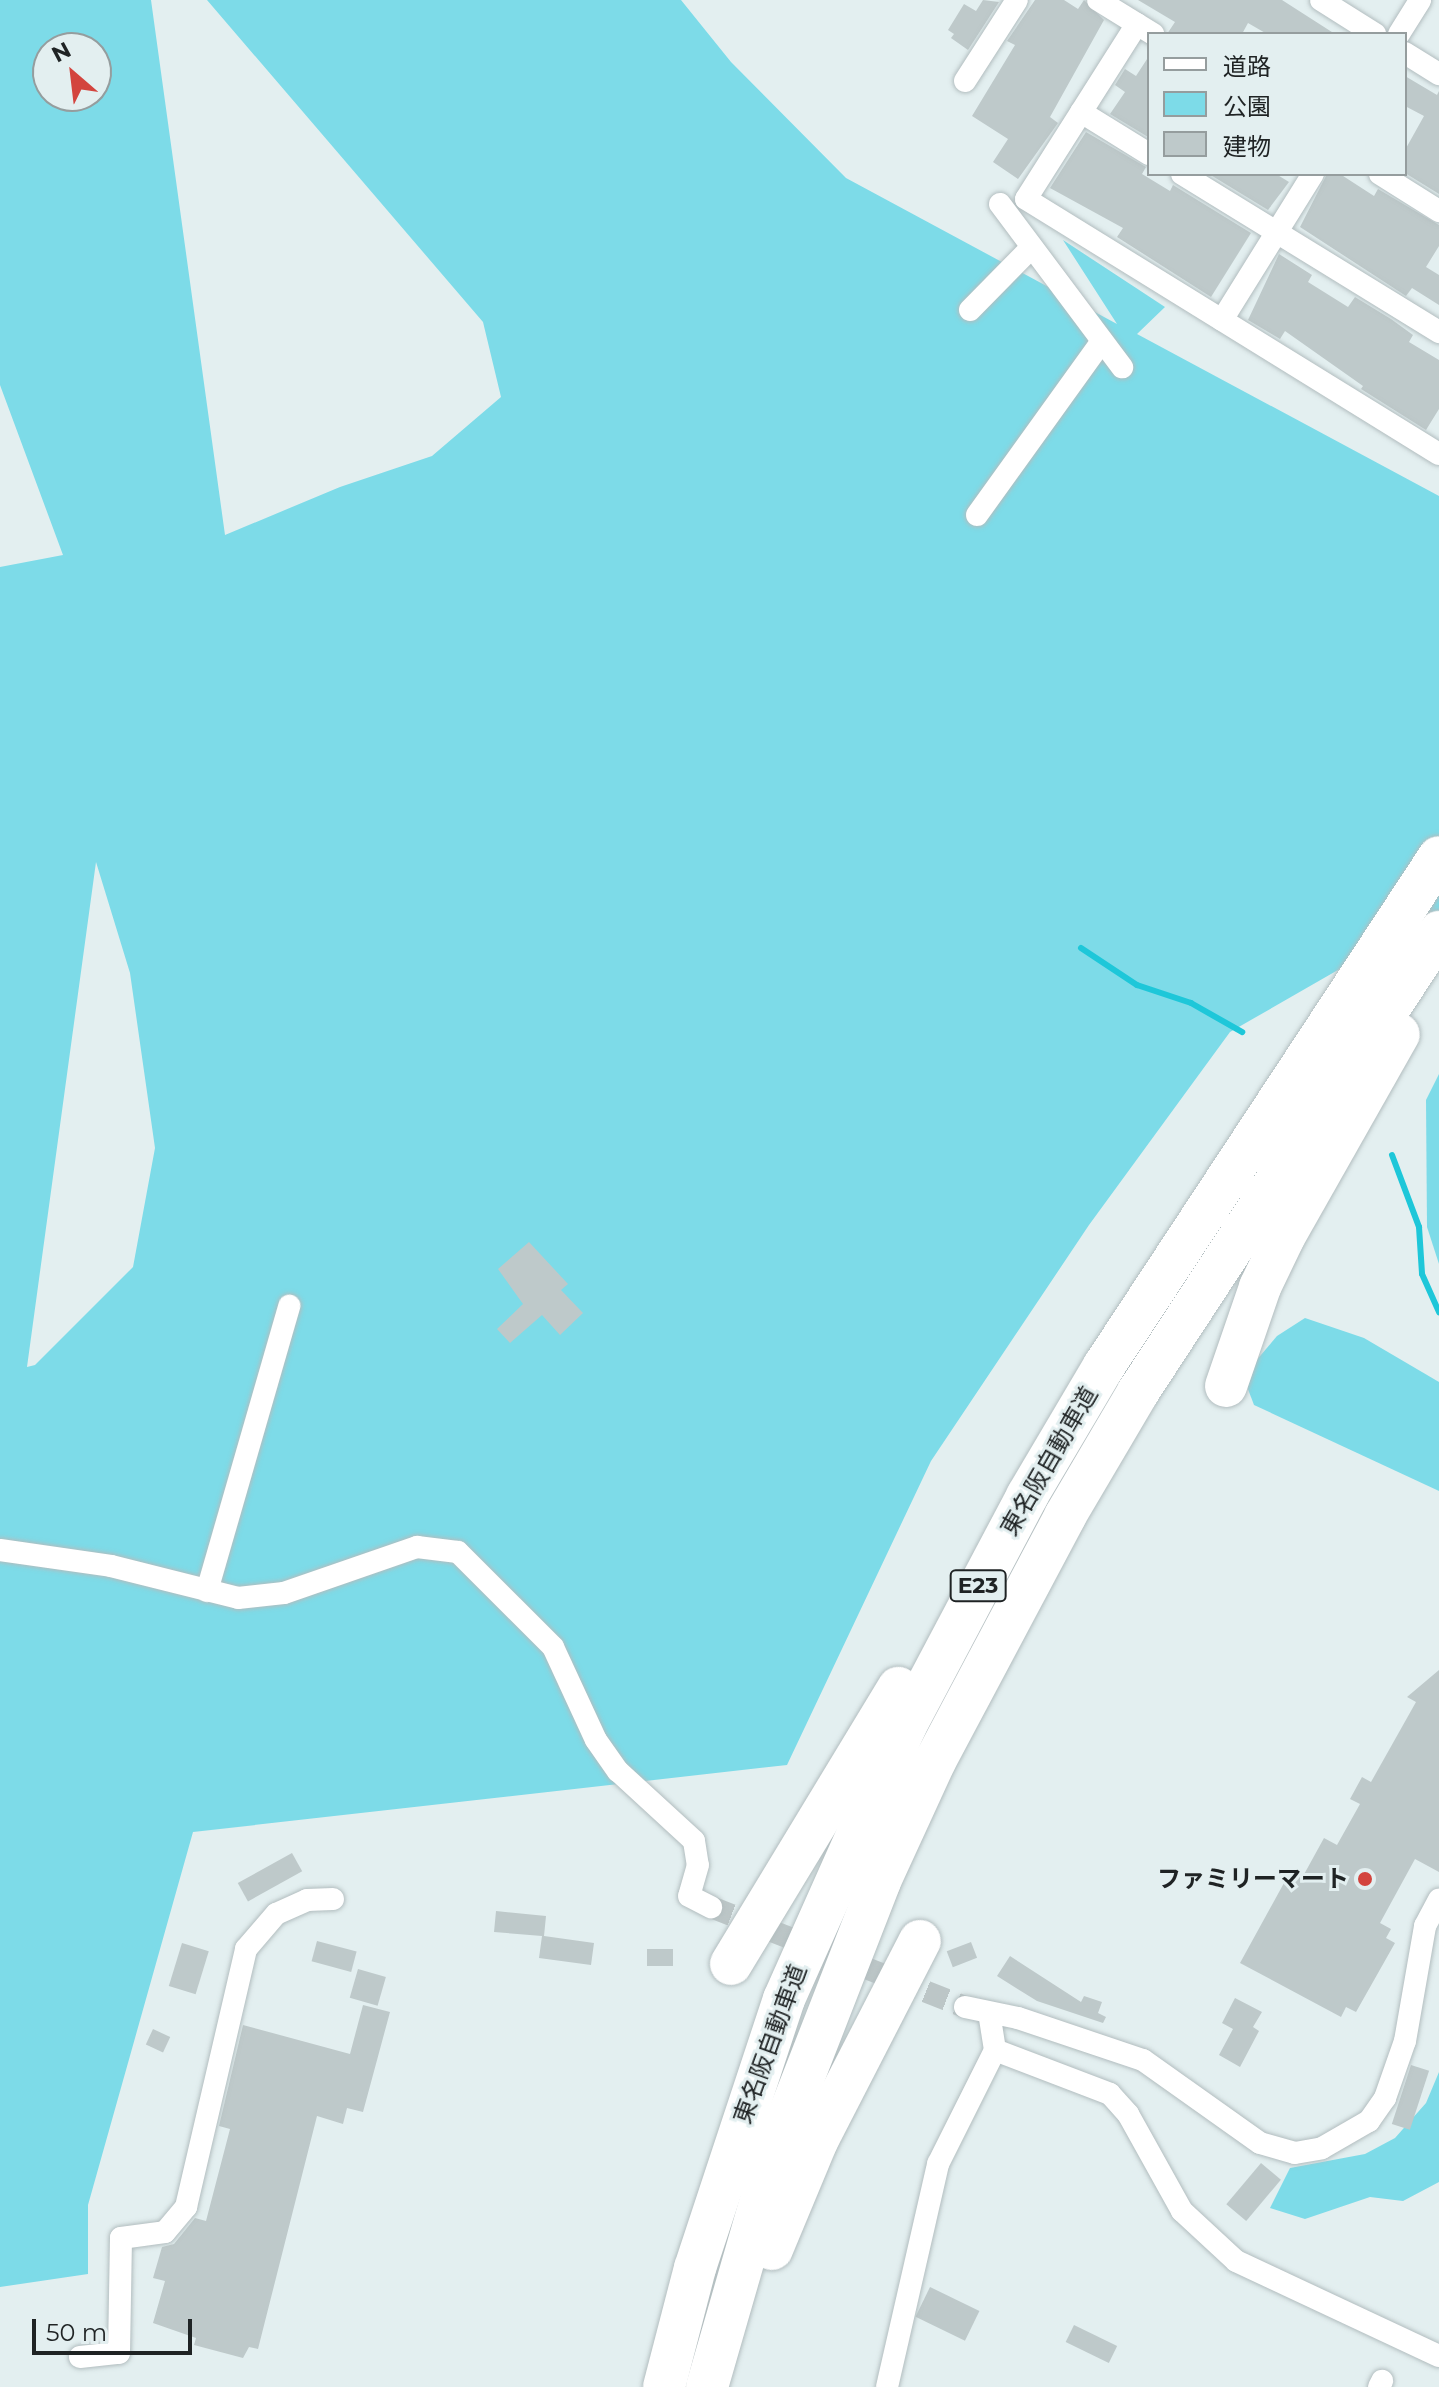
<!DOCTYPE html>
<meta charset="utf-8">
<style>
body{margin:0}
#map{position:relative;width:1439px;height:2387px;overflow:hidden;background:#e3eff0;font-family:Montserrat,"Noto Sans JP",sans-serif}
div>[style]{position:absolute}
.green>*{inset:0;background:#7ddbe8}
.stream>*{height:6px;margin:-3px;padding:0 3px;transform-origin:3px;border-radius:3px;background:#1ec7d9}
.building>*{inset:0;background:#bec9ca;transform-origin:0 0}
.minor-tunnel>*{height:22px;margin-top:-11px;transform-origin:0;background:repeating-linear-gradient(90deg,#bcc6c7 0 22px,transparent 0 33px)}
.roads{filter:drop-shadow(0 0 2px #b2bdbf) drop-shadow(0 0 2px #b2bdbf)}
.minor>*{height:22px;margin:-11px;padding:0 11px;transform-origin:11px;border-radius:11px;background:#fff}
.motorway>*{height:42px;margin:-21px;padding:0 21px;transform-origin:21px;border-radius:21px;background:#fff}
.dots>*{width:22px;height:22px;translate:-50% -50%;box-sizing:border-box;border:4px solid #e3eff0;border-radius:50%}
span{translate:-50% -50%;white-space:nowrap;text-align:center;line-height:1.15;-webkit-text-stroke:6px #e3eff0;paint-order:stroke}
.shield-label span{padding:2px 6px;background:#e3eff0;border:2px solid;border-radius:6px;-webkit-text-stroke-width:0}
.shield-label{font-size:22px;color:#1f2324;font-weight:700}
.street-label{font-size:24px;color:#1f2324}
.poi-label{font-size:24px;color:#1f2324;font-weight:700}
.right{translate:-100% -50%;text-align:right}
.legend{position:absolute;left:1147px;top:32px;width:260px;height:144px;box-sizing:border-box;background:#e3eff0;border:2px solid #959d9e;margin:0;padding:10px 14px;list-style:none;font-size:24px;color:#1f2324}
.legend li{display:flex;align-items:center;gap:16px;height:40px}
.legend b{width:40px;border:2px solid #959d9e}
.north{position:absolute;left:32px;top:32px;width:80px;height:80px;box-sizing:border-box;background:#e3eff0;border:2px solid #959d9e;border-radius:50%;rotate:332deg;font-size:22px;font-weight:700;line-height:32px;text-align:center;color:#1f2324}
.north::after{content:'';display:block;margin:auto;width:28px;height:36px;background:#d3443e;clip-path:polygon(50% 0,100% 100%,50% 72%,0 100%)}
.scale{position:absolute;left:32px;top:2319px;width:160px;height:36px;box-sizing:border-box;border:4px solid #1f2324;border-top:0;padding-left:10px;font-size:24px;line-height:28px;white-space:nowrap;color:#1f2324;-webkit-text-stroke:6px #e3eff0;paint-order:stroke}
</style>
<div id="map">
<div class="green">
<div style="clip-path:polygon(evenodd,0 0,151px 0,225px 535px,340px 487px,432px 456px,501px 397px,483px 322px,207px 0,681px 0,731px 62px,846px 178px,1117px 324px,1063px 240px,1165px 307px,1137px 334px,1439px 496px,1439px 912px,1230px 1032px,1089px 1225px,931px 1461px,787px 1765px,193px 1832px,88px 2205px,88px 2274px,0 2287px,0 567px,63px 555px,0 385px,0 0,48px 48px,96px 48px,96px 96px,48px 96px,48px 48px,0 0,96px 862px,130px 973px,155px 1148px,133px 1267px,35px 1365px,27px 1367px,96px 862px)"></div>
<div style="clip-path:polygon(1439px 1074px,1439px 1264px,1427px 1227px,1426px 1100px)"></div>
<div style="clip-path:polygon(1305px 1318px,1364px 1338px,1439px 1382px,1439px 1491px,1254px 1405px,1243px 1376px,1277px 1336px)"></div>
<div style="clip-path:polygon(1439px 2072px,1439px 2182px,1403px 2201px,1370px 2197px,1305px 2219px,1270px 2208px,1290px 2168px,1365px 2154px,1395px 2138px,1426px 2103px)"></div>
</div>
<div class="stream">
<div style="left:1081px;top:948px;width:67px;rotate:33.5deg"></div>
<div style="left:1137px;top:985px;width:57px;rotate:18.4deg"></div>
<div style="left:1191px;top:1003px;width:59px;rotate:29.6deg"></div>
<div style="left:1392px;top:1155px;width:77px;rotate:69.4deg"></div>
<div style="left:1419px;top:1227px;width:47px;rotate:86.3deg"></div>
<div style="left:1422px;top:1274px;width:42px;rotate:65.9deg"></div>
</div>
<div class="building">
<div style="clip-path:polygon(983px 0,999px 2px,968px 50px,951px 38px,954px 34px,948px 30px,964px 4px,976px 11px)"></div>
<div style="clip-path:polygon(1035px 0,1064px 0,1078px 9px,1084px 0,1104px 20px,1050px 117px,1058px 123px,1018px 179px,993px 162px,1008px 139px,972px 116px,1015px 45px,1007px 41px)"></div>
<div style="clip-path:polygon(1138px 0,1282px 0,1335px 34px,1267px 34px,1248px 23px,1242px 34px,1167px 34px,1175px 22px)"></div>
<div style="clip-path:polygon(1149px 56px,1149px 135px,1148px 137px,1110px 114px,1125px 92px,1115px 85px,1125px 69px,1136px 76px)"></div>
<div style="clip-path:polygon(1405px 76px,1437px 95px,1439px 91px,1439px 194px,1405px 173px,1405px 150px,1424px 116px,1405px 106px)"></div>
<div style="clip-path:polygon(1086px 132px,1146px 167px,1142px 174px,1170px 191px,1173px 185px,1251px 233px,1211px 297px,1117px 237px,1123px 228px,1050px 188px)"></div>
<div style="clip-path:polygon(1209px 174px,1276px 174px,1289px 182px,1268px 210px)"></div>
<div style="clip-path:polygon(1327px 174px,1340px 174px,1374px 196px,1378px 189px,1439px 225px,1439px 246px,1426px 267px,1439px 275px,1439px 305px,1412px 288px,1406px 296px,1300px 227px)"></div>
<div style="clip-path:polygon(1279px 254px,1312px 275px,1308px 282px,1348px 307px,1355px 297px,1391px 319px,1413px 335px,1409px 342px,1439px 360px,1439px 409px,1426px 430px,1361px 389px,1363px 386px,1285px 331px,1280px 339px,1248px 320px)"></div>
<div style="clip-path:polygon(529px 1242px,568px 1284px,561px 1290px,583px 1313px,560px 1335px,542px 1315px,510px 1343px,497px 1329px,523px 1304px,498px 1269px)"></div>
<div style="clip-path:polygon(1439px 1670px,1439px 1872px,1415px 1859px,1380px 1923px,1391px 1929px,1386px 1938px,1395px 1943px,1356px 2012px,1346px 2007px,1341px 2017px,1240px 1963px,1290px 1872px,1302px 1878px,1324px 1838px,1337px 1845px,1360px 1804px,1350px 1799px,1362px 1777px,1371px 1782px,1416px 1702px,1407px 1697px)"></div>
<div style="left:292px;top:1853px;width:21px;height:62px;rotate:61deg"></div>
<div style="clip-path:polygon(496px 1911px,546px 1916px,544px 1936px,594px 1943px,591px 1965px,539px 1958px,542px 1936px,494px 1932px)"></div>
<div style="left:317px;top:1941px;width:41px;height:21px;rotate:15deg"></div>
<div style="left:971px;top:1942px;width:17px;height:26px;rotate:69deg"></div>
<div style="left:182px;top:1943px;width:28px;height:45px;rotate:17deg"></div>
<div style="left:647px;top:1949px;width:26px;height:17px"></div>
<div style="clip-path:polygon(1010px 1956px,1081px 2002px,1084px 1996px,1102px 2002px,1098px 2013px,1106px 2017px,1103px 2023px,1037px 2001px,997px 1976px)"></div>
<div style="left:358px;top:1969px;width:29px;height:30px;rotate:16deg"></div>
<div style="clip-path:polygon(1235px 1998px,1262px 2012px,1253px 2027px,1259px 2031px,1240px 2067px,1219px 2055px,1233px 2029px,1222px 2023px)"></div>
<div style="clip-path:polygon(363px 2005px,390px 2012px,363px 2112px,347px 2108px,343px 2124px,317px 2116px,258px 2349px,249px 2347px,243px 2358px,194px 2345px,196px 2338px,153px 2323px,165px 2281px,153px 2278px,162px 2247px,174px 2244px,195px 2218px,206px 2221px,230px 2129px,219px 2126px,243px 2025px,350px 2054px)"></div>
<div style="left:153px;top:2029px;width:19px;height:17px;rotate:25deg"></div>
<div style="left:1411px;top:2065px;width:19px;height:62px;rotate:18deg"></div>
<div style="left:1261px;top:2163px;width:26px;height:54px;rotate:40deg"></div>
<div style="left:930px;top:2287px;width:55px;height:33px;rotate:26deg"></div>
<div style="left:1074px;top:2325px;width:48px;height:19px;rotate:26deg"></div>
</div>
<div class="minor-tunnel">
<div style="left:711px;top:1907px;width:273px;rotate:21.5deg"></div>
</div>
<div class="roads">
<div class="minor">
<div style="left:1098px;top:0;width:65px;rotate:31.7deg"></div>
<div style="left:1321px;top:0;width:64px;rotate:32.2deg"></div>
<div style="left:1137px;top:24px;width:207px;rotate:122.4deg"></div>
<div style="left:1026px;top:199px;width:485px;rotate:31.7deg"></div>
<div style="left:1399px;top:34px;width:40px;rotate:-58deg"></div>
<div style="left:1405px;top:53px;width:40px;rotate:32deg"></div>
<div style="left:965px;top:81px;width:96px;rotate:-57.3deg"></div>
<div style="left:1081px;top:112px;width:80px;rotate:31.7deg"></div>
<div style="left:1182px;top:174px;width:302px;rotate:31.6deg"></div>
<div style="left:1380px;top:174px;width:70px;rotate:32.1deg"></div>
<div style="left:1000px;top:204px;width:204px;rotate:53.2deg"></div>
<div style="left:970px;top:310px;width:88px;rotate:-45.5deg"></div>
<div style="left:1222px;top:320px;width:172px;rotate:-58.1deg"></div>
<div style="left:977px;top:515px;width:214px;rotate:-54.3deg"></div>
<div style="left:0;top:1550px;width:112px;rotate:8.2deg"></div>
<div style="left:111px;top:1566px;width:131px;rotate:14.1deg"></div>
<div style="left:238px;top:1598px;width:46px;rotate:-6.2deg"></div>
<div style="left:284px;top:1593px;width:141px;rotate:-19.1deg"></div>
<div style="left:417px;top:1547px;width:41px;rotate:7deg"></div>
<div style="left:458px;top:1552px;width:134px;rotate:45deg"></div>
<div style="left:553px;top:1647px;width:102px;rotate:65.2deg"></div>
<div style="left:596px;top:1740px;width:38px;rotate:55deg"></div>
<div style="left:618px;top:1771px;width:103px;rotate:42.6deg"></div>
<div style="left:694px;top:1841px;width:24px;rotate:81deg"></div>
<div style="left:698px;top:1865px;width:32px;rotate:106deg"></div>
<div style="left:689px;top:1896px;width:25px;rotate:27deg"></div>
<div style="left:207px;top:1591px;width:297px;rotate:-73.9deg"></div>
<div style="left:965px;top:2007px;width:54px;rotate:11.7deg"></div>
<div style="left:1018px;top:2018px;width:132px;rotate:18.6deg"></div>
<div style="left:1143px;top:2060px;width:143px;rotate:35.4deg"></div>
<div style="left:1260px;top:2143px;width:36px;rotate:16deg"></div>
<div style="left:1295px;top:2153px;width:27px;rotate:-10deg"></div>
<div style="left:1322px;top:2148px;width:54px;rotate:-29.9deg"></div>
<div style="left:1369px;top:2121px;width:28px;rotate:-55deg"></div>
<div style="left:1385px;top:2098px;width:60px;rotate:-70.7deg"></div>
<div style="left:1405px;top:2041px;width:117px;rotate:-80.1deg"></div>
<div style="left:1425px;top:1926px;width:30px;rotate:-62deg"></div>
<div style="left:995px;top:2050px;width:123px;rotate:20.9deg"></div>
<div style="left:1110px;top:2094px;width:27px;rotate:48deg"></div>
<div style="left:1128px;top:2114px;width:111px;rotate:60.9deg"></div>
<div style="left:1182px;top:2211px;width:74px;rotate:42.8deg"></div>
<div style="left:1236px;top:2261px;width:224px;rotate:25.1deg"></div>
<div style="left:80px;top:2357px;width:39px;rotate:-6deg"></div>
<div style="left:119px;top:2353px;width:115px;rotate:-89deg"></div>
<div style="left:121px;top:2238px;width:44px;rotate:-7.8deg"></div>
<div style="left:165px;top:2232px;width:33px;rotate:-50deg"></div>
<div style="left:186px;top:2207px;width:265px;rotate:-76.9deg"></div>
<div style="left:246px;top:1949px;width:46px;rotate:-49.4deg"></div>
<div style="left:276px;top:1914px;width:34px;rotate:-24deg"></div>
<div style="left:307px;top:1900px;width:26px;rotate:-2deg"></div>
<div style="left:887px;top:2387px;width:229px;rotate:-77.1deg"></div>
<div style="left:938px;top:2164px;width:127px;rotate:-63.4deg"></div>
<div style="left:995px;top:2050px;width:37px;rotate:-99deg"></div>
<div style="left:1379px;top:2387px;width:7px;rotate:-63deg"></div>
</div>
<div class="motorway">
<div style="left:1226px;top:1386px;width:105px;rotate:-71deg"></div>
<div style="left:1260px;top:1287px;width:55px;rotate:-64.4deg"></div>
<div style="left:1284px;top:1237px;width:233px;rotate:-60.5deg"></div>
<div style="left:731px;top:1964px;width:323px;rotate:-58.8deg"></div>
<div style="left:772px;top:2249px;width:117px;rotate:-67.4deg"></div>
<div style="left:817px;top:2141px;width:225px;rotate:-62.8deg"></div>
<div style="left:664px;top:2387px;width:123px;rotate:-75.4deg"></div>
<div style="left:695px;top:2268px;width:283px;rotate:-71.7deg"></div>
<div style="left:784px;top:1999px;width:300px;rotate:-66deg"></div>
<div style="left:906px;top:1725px;width:259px;rotate:-62.1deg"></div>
<div style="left:1027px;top:1496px;width:151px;rotate:-59.4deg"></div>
<div style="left:1104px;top:1366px;width:609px;rotate:-56.65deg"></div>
<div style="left:707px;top:2387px;width:249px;rotate:-73.9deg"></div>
<div style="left:776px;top:2148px;width:287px;rotate:-68.7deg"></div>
<div style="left:880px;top:1881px;width:132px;rotate:-65.4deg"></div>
<div style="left:935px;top:1761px;width:277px;rotate:-62deg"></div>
<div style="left:1065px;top:1516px;width:144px;rotate:-59.5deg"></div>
<div style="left:1138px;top:1392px;width:550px;rotate:-56.8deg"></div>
</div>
</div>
<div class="dots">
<div style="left:1365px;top:1879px;background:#d3443e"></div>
</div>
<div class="shield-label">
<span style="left:978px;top:1586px">E23</span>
</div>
<div class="street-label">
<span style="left:1049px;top:1461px;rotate:-60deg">東名阪自動車道</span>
<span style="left:770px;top:2044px;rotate:-70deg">東名阪自動車道</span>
</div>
<div class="poi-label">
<span class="right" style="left:1349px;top:1879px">ファミリーマート</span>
</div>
<ul class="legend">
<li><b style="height:10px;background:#fff"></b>道路</li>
<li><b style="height:22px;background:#7ddbe8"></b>公園</li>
<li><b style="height:22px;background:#bec9ca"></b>建物</li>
</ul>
<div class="north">N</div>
<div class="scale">50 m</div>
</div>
